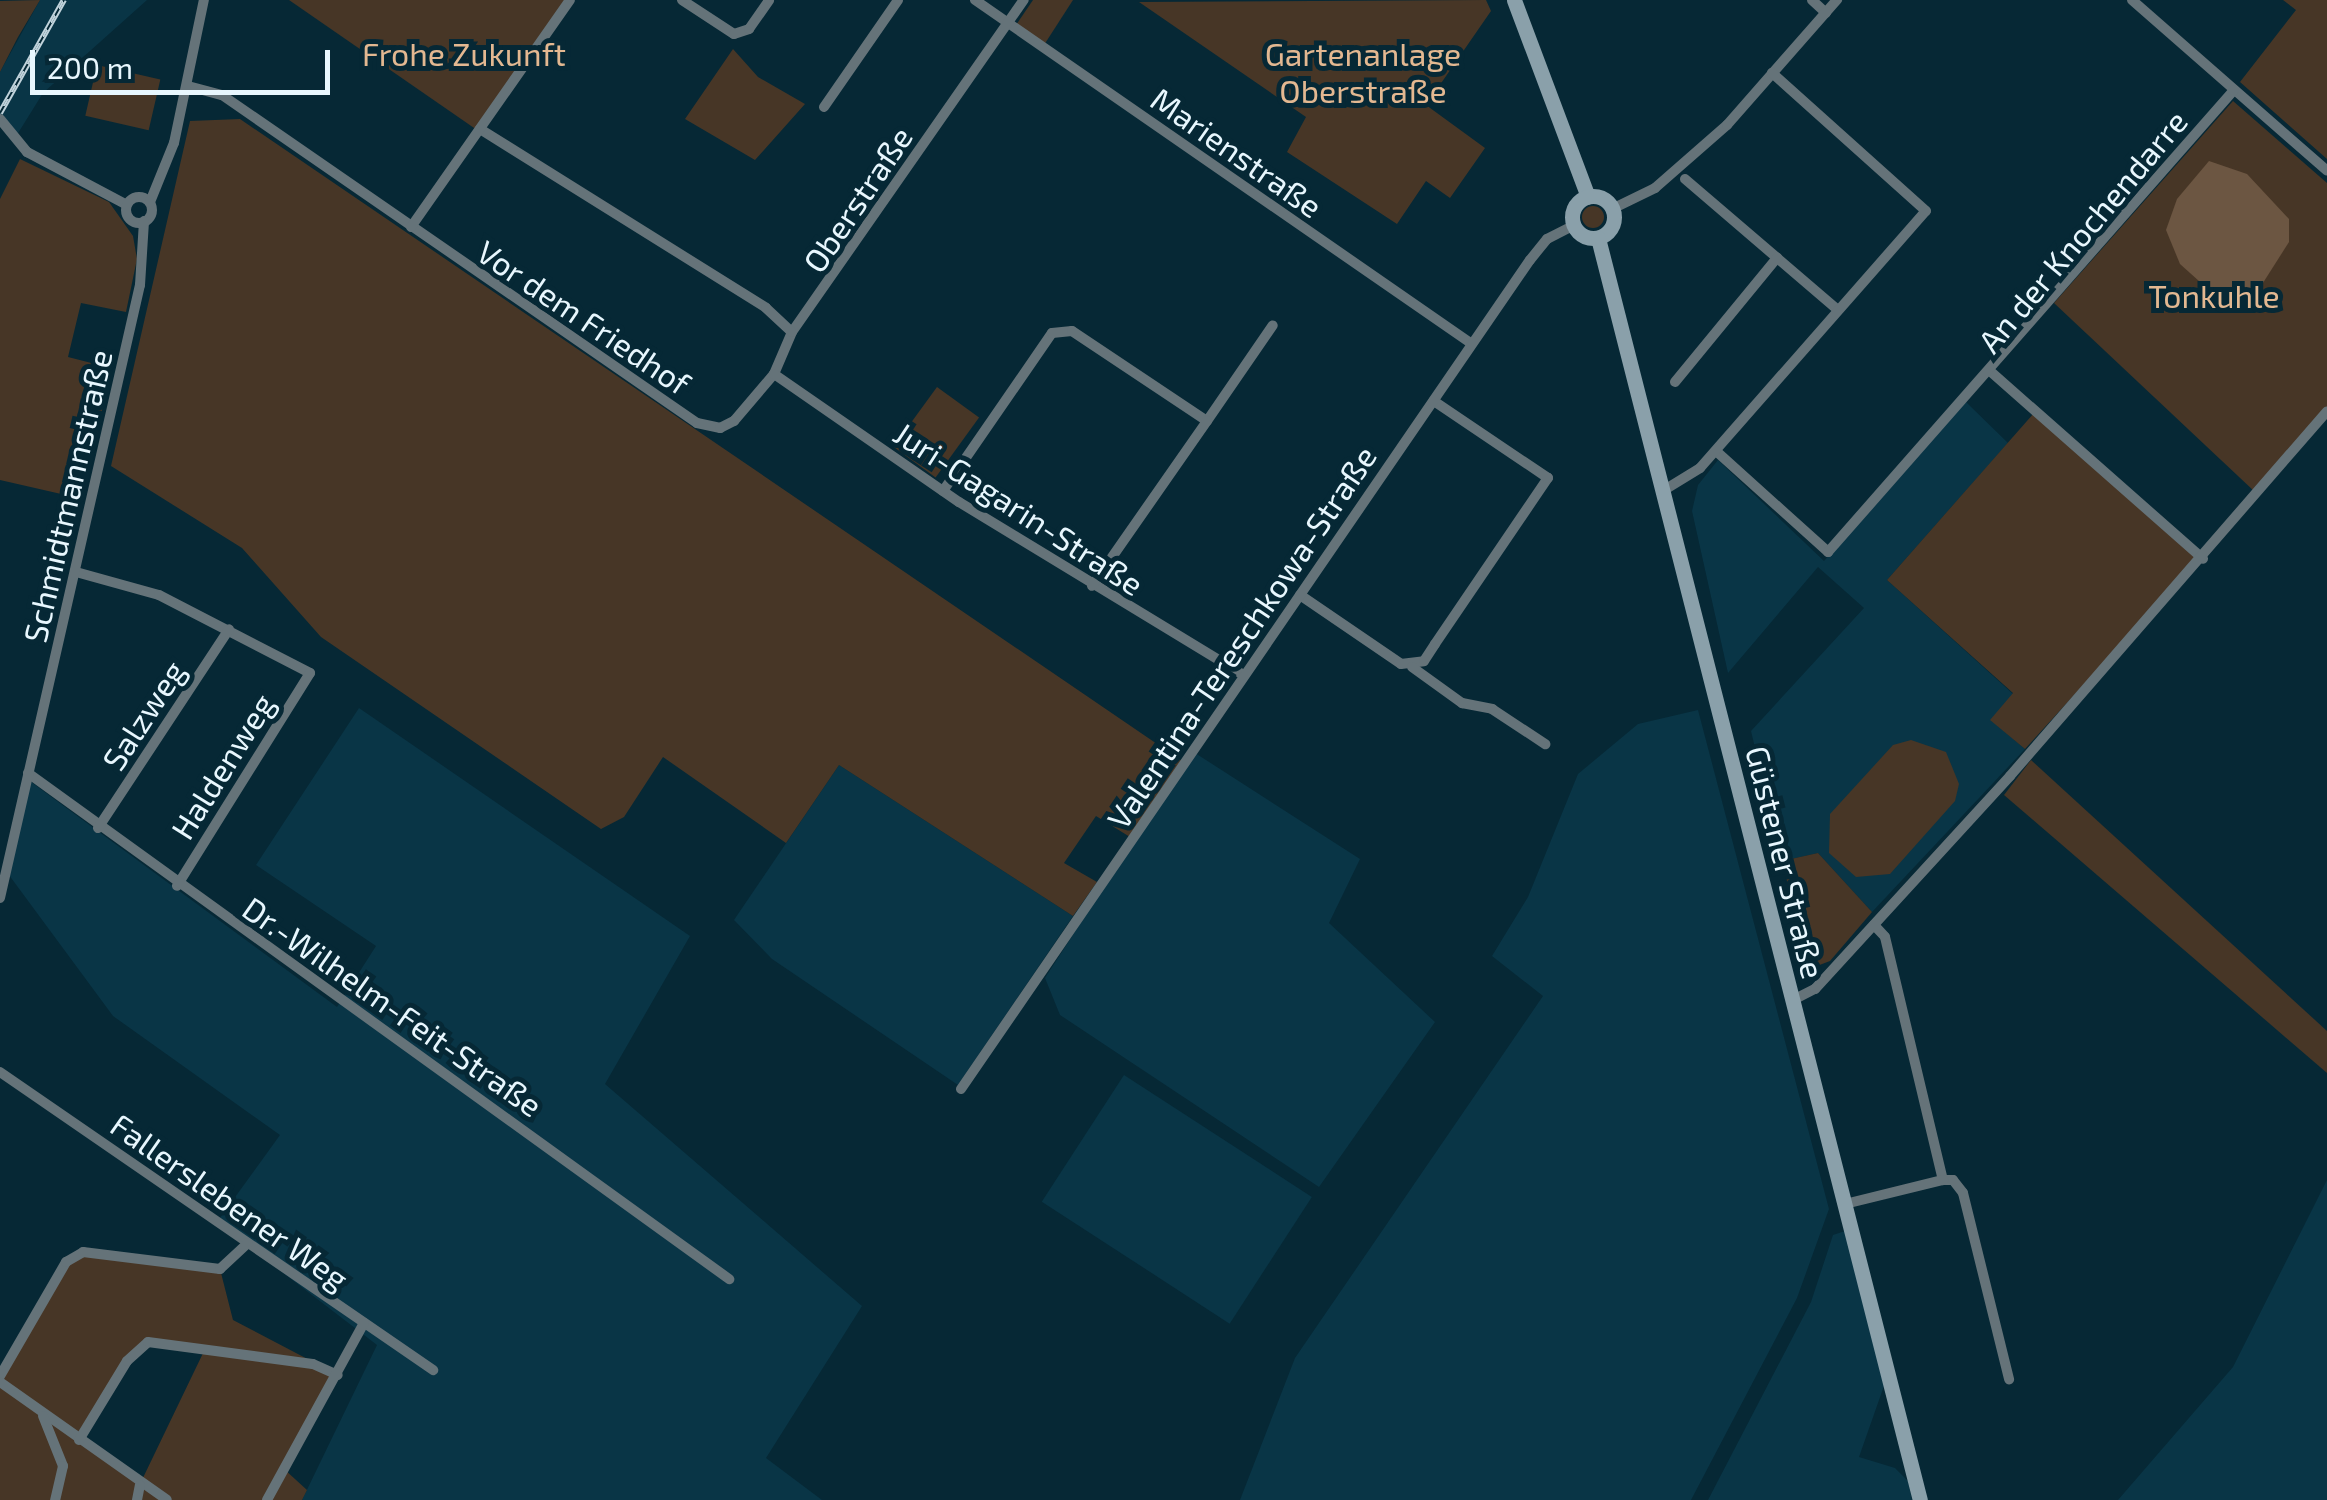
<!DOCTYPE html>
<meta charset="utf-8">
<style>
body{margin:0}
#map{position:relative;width:2327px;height:1500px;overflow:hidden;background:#062835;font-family:"Exo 2",sans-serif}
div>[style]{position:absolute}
.built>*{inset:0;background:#093546;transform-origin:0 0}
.green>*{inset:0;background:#473626;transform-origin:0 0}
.round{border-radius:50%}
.water>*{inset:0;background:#6c5642}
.street>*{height:10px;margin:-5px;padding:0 5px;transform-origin:5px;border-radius:5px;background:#657379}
.street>.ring{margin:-5px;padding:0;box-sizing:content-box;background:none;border:10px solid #657379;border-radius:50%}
.secondary>*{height:15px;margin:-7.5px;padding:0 7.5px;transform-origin:7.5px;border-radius:7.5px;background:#8aa0aa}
.secondary>.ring{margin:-7.5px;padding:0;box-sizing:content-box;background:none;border:15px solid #8aa0aa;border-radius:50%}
.rail>*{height:6px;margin-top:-3px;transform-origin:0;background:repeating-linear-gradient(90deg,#062835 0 8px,#c1d3db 0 16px);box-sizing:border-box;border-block:2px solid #c1d3db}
span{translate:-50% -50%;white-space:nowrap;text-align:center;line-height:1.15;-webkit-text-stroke:10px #062835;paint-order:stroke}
.park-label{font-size:32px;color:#e3b891}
.street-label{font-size:32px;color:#e8f7fe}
.scale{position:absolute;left:30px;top:50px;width:300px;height:45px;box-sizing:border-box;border:5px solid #e8f7fe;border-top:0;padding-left:12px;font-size:30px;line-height:35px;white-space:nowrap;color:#e8f7fe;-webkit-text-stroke:8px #062835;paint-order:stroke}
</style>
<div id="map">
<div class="built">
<div style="clip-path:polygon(40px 0,147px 0,43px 93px,15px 138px,0 119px,0 72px)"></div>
<div style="clip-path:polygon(1965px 401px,2008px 443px,1887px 580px,2013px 694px,1991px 720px,2025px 749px,1872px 912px,1818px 853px,1782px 861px,1751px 731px,1864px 608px,1818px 567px,1728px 673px,1692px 511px,1698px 485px,1718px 460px,1824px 561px)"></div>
<div style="clip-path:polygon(359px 708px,690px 936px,605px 1084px,862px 1306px,766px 1458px,822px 1500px,302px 1500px,377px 1345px,217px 1222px,280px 1135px,113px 1016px,6px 871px,23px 776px,337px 1007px,376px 946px,256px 865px)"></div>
<div style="clip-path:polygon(1698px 710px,1829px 1209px,1797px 1298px,1691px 1500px,1240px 1500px,1295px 1358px,1543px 996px,1492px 956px,1528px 897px,1578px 774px,1638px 724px)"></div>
<div style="clip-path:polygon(1192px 751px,1360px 859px,1329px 923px,1435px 1022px,1319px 1187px,1060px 1015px,1045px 978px)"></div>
<div style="clip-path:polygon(839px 765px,1073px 916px,958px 1085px,772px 959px,734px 920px)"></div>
<div style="left:1124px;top:1075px;width:224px;height:151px;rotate:33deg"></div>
<div style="clip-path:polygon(2327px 1180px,2327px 1500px,2118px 1500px,2233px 1367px)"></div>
<div style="clip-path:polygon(1845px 1231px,1885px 1383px,1859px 1457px,1895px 1468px,1908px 1481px,1912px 1500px,1708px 1500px,1811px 1302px,1833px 1235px)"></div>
</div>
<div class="green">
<div style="clip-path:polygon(40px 0,18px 37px,0 72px,0 1px)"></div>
<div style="clip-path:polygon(289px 0,565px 0,477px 130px)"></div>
<div style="clip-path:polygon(1033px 0,1073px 0,1044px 45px,1016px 25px)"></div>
<div style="clip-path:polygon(1486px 0,1491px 11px,1426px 105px,1485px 148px,1450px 198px,1426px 181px,1397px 224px,1287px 152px,1306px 117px,1139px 2px)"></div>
<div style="clip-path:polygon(2283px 0,2327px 0,2327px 159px,2240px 82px,2296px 10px)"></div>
<div style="clip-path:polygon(733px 49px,758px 77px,805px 104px,755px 160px,685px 119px)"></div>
<div style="left:97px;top:65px;width:65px;height:52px;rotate:13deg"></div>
<div style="clip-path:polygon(2233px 101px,2327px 183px,2327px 407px,2255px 492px,2054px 303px)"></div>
<div style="clip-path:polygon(240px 119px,1182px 761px,1130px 837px,1096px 816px,1064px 863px,1097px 882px,1073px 916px,839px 765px,786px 843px,663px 757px,624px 817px,601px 829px,321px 637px,242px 548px,111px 466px,190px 121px)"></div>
<div style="clip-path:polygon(20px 159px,109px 202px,133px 236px,137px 259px,126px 312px,81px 303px,68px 357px,111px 368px,83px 499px,0 480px,0 199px)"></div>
<div class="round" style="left:1582px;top:206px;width:22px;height:22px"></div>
<div style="left:937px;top:387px;width:52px;height:74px;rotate:36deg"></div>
<div style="clip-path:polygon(2034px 413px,2198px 559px,2025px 749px,1990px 720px,2013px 693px,1887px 580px)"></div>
<div style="clip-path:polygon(1911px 740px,1946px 752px,1959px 784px,1955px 801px,1890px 874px,1856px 877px,1829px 853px,1830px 814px,1893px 745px)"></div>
<div style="clip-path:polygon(2031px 760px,2327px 1031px,2327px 1073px,2004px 795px)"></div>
<div style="clip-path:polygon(1818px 853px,1872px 912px,1830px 961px,1809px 969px,1782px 861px)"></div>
<div style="clip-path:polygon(evenodd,83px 1252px,220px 1269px,233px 1320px,338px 1375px,284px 1469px,307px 1490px,302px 1500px,0 1500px,0 1376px,66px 1262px,83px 1252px,139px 1346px,205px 1349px,140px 1484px,80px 1440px,139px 1346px)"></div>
</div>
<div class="water">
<div style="clip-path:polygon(2209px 161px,2247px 174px,2289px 219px,2289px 242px,2254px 297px,2219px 299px,2180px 264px,2166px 230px,2177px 199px)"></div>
</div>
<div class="street">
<div style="left:682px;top:0;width:62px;rotate:33.2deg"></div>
<div style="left:734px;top:34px;width:16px;rotate:-18deg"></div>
<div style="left:749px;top:29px;width:35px;rotate:-55deg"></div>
<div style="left:975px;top:0;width:604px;rotate:34.69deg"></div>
<div style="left:1812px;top:0;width:19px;rotate:43deg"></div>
<div style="left:2132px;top:0;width:259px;rotate:41.2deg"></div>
<div style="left:188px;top:86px;width:35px;rotate:15deg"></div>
<div style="left:222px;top:95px;width:577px;rotate:34.63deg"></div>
<div style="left:697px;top:423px;width:24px;rotate:12deg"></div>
<div style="left:720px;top:428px;width:16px;rotate:-27deg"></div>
<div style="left:734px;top:421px;width:62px;rotate:-49.6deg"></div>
<div style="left:774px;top:374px;width:46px;rotate:-66.8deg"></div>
<div style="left:792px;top:332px;width:405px;rotate:-55.1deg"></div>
<div style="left:824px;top:107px;width:130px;rotate:-55.3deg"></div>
<div style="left:0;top:119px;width:43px;rotate:50.7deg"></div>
<div style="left:27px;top:152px;width:113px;rotate:27.9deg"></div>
<div style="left:480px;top:129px;width:337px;rotate:32deg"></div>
<div style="left:766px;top:308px;width:35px;rotate:43deg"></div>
<div style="left:1685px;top:179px;width:201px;rotate:40.6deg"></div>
<div class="ring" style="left:126px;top:197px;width:16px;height:16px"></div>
<div style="left:150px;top:202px;width:64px;rotate:-67.9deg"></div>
<div style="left:174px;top:143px;width:146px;rotate:-78.2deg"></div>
<div style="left:1612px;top:209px;width:48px;rotate:-26deg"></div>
<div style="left:1655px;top:188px;width:96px;rotate:-41.2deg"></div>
<div style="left:1727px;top:125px;width:167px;rotate:-48.7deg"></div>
<div style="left:411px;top:227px;width:277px;rotate:-55deg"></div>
<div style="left:1990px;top:371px;width:284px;rotate:41.4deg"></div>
<div style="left:774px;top:374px;width:225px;rotate:34.7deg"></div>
<div style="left:959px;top:502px;width:333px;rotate:31.3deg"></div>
<div style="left:1675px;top:382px;width:161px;rotate:-50.6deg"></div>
<div style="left:1207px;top:421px;width:116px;rotate:-55.5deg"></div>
<div style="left:1716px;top:451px;width:151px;rotate:42deg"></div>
<div style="left:1828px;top:552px;width:615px;rotate:-48.69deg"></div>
<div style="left:943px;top:491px;width:192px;rotate:-55.4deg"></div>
<div style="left:1052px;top:333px;width:20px;rotate:-6deg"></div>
<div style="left:1072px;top:331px;width:162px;rotate:33.7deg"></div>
<div style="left:1207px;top:421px;width:201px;rotate:124.9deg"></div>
<div style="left:1661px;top:492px;width:46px;rotate:-31.6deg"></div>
<div style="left:1700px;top:468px;width:342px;rotate:-48.7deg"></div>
<div style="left:1926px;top:211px;width:207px;rotate:-138.1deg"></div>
<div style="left:76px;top:572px;width:86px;rotate:15.5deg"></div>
<div style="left:159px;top:595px;width:170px;rotate:27.3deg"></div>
<div style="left:310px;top:673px;width:251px;rotate:122deg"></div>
<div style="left:1300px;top:595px;width:122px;rotate:34.3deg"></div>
<div style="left:1401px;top:664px;width:23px;rotate:-7deg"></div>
<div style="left:1424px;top:661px;width:20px;rotate:-57deg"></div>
<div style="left:1435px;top:644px;width:201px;rotate:-55.8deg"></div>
<div style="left:1548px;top:478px;width:138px;rotate:-146deg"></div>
<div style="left:1412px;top:667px;width:62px;rotate:35.8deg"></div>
<div style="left:1462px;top:703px;width:31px;rotate:11deg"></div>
<div style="left:1492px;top:709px;width:64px;rotate:33.4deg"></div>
<div style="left:28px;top:773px;width:865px;rotate:35.82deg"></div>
<div style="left:98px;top:828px;width:238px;rotate:-56.6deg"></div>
<div style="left:0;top:898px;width:629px;rotate:-77.14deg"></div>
<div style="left:140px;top:285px;width:64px;rotate:-86.4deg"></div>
<div style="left:1874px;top:925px;width:16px;rotate:47deg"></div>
<div style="left:1885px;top:937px;width:250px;rotate:76.6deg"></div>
<div style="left:1943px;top:1180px;width:10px"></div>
<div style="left:1953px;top:1180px;width:16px;rotate:52deg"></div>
<div style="left:1963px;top:1193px;width:192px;rotate:76.1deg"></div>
<div style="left:1793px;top:1000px;width:25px;rotate:-27deg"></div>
<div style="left:1815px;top:989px;width:289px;rotate:-47.5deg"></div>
<div style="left:2010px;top:776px;width:483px;rotate:-49deg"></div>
<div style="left:0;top:1072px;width:526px;rotate:34.54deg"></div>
<div style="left:961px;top:1089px;width:1005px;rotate:-55.54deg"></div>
<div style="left:1530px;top:260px;width:27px;rotate:-51deg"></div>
<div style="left:1547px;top:239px;width:30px;rotate:-27deg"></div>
<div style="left:1845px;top:1204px;width:101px;rotate:-13.8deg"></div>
<div style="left:0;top:1376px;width:132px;rotate:-59.9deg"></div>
<div style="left:66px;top:1262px;width:20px;rotate:-30deg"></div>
<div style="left:83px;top:1252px;width:138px;rotate:7.1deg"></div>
<div style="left:220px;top:1269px;width:38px;rotate:-43deg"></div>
<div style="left:0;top:1382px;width:204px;rotate:35.2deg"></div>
<div style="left:43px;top:1416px;width:54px;rotate:68.2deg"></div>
<div style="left:63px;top:1466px;width:35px;rotate:103deg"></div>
<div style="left:79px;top:1440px;width:92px;rotate:-58.7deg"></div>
<div style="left:127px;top:1361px;width:28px;rotate:-42deg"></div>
<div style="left:148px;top:1342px;width:166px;rotate:7.6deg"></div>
<div style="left:313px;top:1364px;width:27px;rotate:24deg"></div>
<div style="left:137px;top:1500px;width:15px;rotate:-79deg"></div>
<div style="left:267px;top:1500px;width:202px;rotate:-61.3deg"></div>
</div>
<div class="secondary">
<div style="left:1514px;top:0;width:210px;rotate:69.4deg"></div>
<div class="ring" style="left:1572px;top:196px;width:27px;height:27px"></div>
<div style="left:1598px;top:238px;width:1302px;rotate:75.69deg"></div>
</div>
<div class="rail">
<div style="left:0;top:113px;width:130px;rotate:-60.5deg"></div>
</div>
<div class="park-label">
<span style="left:464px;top:53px">Frohe Zukunft</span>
<span style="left:1363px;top:72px">Gartenanlage<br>Oberstraße</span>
<span style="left:2214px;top:295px">Tonkuhle</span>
</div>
<div class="street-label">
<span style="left:1237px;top:152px;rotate:35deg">Marienstraße</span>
<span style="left:857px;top:199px;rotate:-56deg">Oberstraße</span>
<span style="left:2082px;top:231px;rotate:-50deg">An der Knochendarre</span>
<span style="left:584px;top:317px;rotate:34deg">Vor dem Friedhof</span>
<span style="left:67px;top:496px;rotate:-77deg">Schmidtmannstraße</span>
<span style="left:1019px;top:508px;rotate:33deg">Juri-Gagarin-Straße</span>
<span style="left:1241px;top:637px;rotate:-56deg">Valentina-Tereschkowa-Straße</span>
<span style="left:143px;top:715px;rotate:-57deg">Salzweg</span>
<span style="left:222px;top:766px;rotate:-58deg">Haldenweg</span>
<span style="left:1786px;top:862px;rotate:76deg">Güstener Straße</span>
<span style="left:393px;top:1006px;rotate:35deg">Dr.-Wilhelm-Feit-Straße</span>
<span style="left:230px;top:1201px;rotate:35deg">Fallerslebener Weg</span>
</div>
<div class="scale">200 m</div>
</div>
